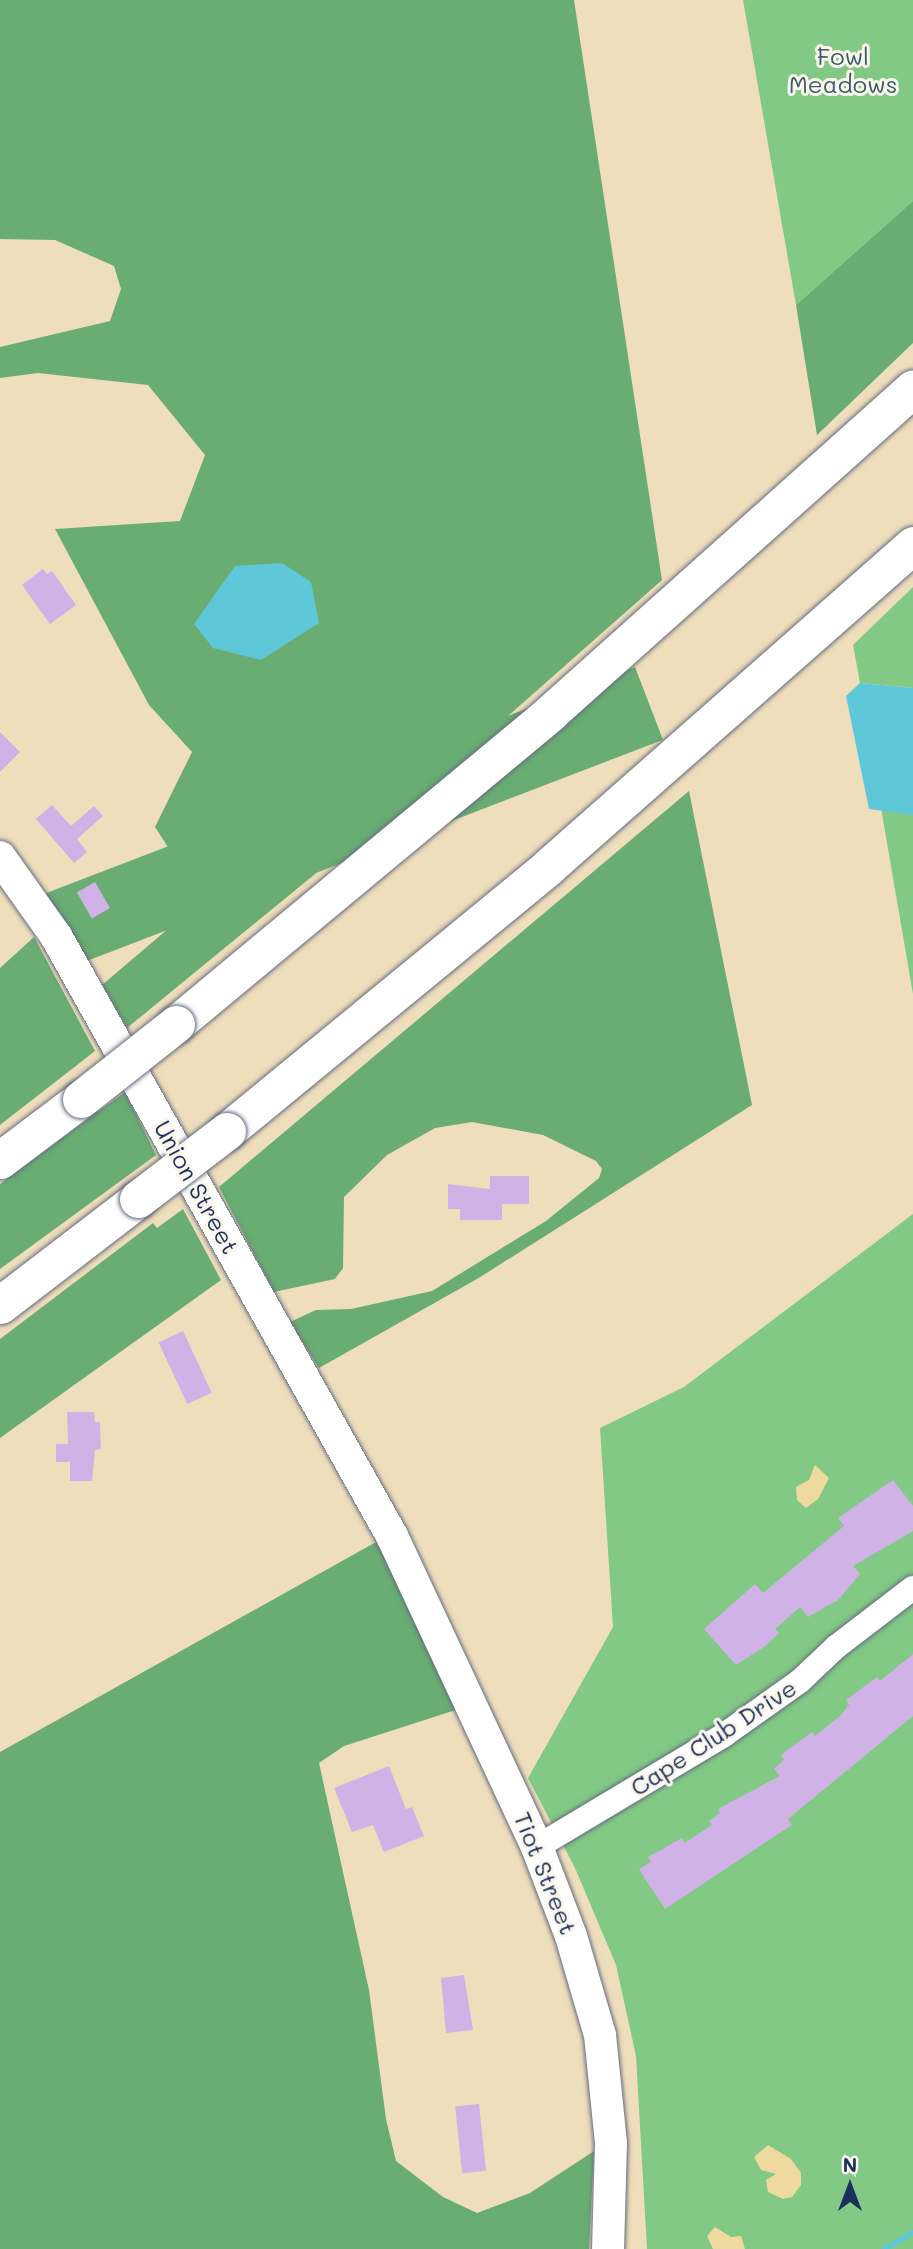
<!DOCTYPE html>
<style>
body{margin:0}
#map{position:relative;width:913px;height:2249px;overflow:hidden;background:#efdebc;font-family:Mali,sans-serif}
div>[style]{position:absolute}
.green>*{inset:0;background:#82c985}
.forest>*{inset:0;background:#69ad72;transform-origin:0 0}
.sand>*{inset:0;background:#eeda9e}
.water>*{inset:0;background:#5ec8d9}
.stream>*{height:5px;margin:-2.5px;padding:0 2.5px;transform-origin:2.5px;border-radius:2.5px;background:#5ec8d9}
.building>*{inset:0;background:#d1b2e7;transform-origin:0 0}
.roads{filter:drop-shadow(0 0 2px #656c7f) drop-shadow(0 0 2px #656c7f)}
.minor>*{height:24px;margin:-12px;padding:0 12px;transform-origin:12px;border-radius:12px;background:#fff}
.major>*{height:32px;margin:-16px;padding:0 16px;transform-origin:16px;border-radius:16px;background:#fff}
.highway>*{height:37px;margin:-18.5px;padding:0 18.5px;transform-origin:18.5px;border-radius:18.5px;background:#fff}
.bridges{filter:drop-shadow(0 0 2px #656c7f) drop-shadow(0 0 2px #656c7f)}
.highway-bridge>*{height:37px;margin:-18.5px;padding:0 18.5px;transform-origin:18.5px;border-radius:18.5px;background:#fff}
span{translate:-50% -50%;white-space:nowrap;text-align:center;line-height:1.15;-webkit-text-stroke:6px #fbf7ec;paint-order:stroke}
.park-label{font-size:24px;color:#3a5d6a}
.street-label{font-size:24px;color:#1b2f5e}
.north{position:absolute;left:815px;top:2151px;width:70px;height:70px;-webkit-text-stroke:5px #fbf7ec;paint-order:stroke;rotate:0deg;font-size:19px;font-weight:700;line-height:28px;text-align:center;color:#1b2f5e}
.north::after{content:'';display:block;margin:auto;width:24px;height:32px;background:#1b2f5e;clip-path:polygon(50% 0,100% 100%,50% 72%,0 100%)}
</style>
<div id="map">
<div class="green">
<div style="clip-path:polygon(743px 0,913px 0,913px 201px,796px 305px)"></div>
<div style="clip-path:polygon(913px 587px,913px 688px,860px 683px,853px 645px)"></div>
<div style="clip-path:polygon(881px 808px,913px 815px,913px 994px)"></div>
<div style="clip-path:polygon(913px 1214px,913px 2249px,647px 2249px,636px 2056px,616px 1965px,575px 1868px,528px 1778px,613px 1627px,600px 1428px,684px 1387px)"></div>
</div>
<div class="forest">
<div style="clip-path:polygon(0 0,574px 0,662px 580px,508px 716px,127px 1028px,102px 985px,202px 900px,155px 827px,192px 752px,149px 705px,55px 529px,180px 521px,205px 455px,148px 385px,38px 373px,0 378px,0 347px,110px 321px,121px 289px,114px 266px,55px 240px,0 239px)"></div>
<div style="clip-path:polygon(913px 201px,913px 343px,817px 435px,796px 305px)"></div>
<div style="left:635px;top:667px;width:78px;height:636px;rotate:69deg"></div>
<div style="clip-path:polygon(689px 791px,752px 1105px,477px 1279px,319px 1368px,290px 1322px,316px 1310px,351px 1309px,432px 1291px,546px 1221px,599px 1178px,602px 1169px,596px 1161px,543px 1135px,472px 1122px,435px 1128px,387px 1155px,344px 1197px,343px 1268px,335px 1279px,274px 1292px,219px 1187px)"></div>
<div style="clip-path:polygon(34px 937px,95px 1051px,0 1125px,0 968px)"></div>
<div style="clip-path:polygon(125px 1092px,156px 1155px,0 1269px,0 1184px)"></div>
<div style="clip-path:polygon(183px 1209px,221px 1280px,0 1438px,0 1339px,153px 1223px,157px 1228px)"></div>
<div style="clip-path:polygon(376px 1542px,465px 1707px,344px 1746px,319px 1763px,369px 1990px,386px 2119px,396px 2161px,443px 2197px,477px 2213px,530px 2193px,594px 2151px,589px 2249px,0 2249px,0 1752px)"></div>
</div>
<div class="sand">
<div style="clip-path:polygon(815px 1465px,829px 1478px,818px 1499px,806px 1508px,797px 1500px,796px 1487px,809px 1480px)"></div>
<div style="clip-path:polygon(768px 2145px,791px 2159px,801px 2173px,801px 2185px,792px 2197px,783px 2199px,768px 2192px,766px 2180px,776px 2174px,761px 2170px,754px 2157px)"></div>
<div style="clip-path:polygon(715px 2227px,731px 2237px,741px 2236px,745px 2249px,713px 2249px,707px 2236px)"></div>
</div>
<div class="water">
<div style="clip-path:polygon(282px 563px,311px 582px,319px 623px,261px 660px,213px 648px,194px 624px,235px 566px)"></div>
<div style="clip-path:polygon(860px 683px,913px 688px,913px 815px,869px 809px,846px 696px)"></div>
</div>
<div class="stream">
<div style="left:883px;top:2249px;width:34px;rotate:-30deg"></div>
</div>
<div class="building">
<div style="clip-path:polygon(43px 569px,47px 574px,52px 571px,76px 605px,50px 624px,22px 585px)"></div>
<div style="clip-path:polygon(0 732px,20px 752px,0 772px)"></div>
<div style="clip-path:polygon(52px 805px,71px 826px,94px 806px,103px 816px,77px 839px,87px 852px,74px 863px,36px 819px)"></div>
<div style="left:95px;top:882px;width:30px;height:21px;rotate:60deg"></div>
<div style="clip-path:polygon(490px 1176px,529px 1176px,529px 1204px,502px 1204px,502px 1220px,460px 1220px,460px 1209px,448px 1209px,448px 1184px,490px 1189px)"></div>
<div style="left:183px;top:1331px;width:68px;height:27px;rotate:65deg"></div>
<div style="clip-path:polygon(67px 1412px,94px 1412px,95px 1422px,100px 1422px,101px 1449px,95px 1450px,92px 1481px,70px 1481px,70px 1462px,56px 1462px,56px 1444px,68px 1444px)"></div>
<div style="clip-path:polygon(893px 1480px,913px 1506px,913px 1531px,853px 1566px,860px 1574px,838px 1600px,808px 1617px,800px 1607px,775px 1629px,779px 1633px,764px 1647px,736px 1665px,704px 1629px,755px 1584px,763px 1593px,844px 1526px,838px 1518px)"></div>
<div style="clip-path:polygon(913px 1654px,913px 1716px,788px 1819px,792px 1825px,665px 1909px,639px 1869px,651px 1862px,648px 1857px,682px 1838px,685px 1843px,712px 1825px,709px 1821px,720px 1813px,718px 1809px,780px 1776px,774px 1769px,784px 1760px,781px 1755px,812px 1732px,815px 1736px,840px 1716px,849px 1705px,846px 1700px,877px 1677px,880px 1681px)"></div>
<div style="clip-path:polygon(389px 1766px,406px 1809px,412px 1807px,424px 1836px,384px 1852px,373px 1825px,352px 1832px,334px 1788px)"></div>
<div style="clip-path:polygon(464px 1975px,473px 2030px,446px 2033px,441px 1978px)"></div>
<div style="left:479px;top:2104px;width:67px;height:24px;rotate:84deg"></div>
</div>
<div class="roads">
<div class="minor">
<div style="left:537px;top:1847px;width:218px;rotate:-30.9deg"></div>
<div style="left:724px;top:1735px;width:93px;rotate:-35.4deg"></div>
<div style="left:800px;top:1681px;width:50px;rotate:-43.4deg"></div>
<div style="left:836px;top:1647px;width:97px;rotate:-37.5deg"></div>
</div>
<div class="major">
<div style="left:0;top:857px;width:97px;rotate:54.7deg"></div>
<div style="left:56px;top:936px;width:688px;rotate:60.75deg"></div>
<div style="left:392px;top:1536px;width:343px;rotate:65deg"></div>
<div style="left:537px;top:1847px;width:95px;rotate:69.1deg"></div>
<div style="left:571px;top:1936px;width:103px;rotate:73.7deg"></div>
<div style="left:600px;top:2035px;width:109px;rotate:84.2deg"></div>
<div style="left:611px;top:2143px;width:106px;rotate:91.6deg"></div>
</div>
<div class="highway">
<div style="left:176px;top:1024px;width:486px;rotate:-39.7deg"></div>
<div style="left:550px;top:713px;width:487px;rotate:-41.8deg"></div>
<div style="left:227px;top:1131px;width:416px;rotate:-39.4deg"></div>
<div style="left:548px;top:867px;width:487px;rotate:-41.4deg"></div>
<div style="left:0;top:1160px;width:101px;rotate:-37deg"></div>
<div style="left:0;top:1305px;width:174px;rotate:-37.5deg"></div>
</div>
</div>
<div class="bridges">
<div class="highway-bridge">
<div style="left:81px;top:1099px;width:121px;rotate:-38.3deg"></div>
<div style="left:138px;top:1199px;width:112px;rotate:-37.4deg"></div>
</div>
</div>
<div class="park-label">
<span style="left:843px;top:70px">Fowl<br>Meadows</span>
</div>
<div class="street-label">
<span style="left:197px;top:1187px;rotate:61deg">Union Street</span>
<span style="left:713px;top:1737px;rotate:-33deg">Cape Club Drive</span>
<span style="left:546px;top:1873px;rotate:68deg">Tiot Street</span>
</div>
<div class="north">N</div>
</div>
